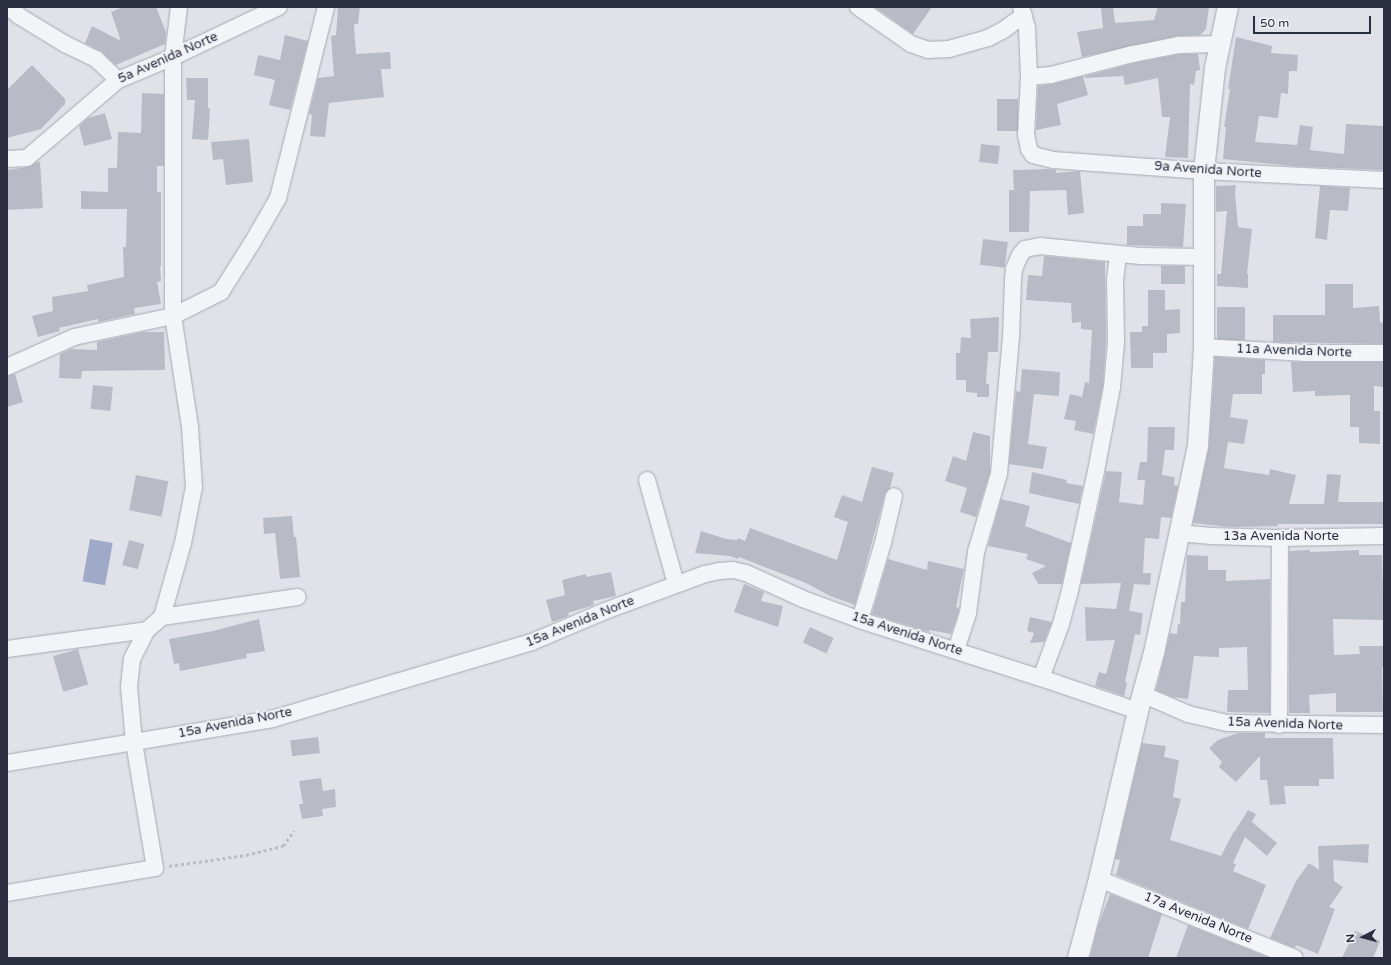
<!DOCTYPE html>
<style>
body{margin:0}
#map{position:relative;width:1391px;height:965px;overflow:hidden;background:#e1e2e9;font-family:"Varela Round",sans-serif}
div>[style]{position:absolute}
.water>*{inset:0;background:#9eaac7;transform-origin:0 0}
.building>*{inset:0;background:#b8bbc5;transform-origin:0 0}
.path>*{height:2.5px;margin-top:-1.25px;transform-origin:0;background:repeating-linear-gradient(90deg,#bbbdc4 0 3px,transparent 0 6px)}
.roads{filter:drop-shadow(0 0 1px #a6a8b3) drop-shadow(0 0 1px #a6a8b3)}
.minor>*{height:16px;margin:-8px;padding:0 8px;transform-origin:8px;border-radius:8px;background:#f3f4f7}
.tertiary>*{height:20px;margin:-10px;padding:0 10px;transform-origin:10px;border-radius:10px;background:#f3f4f7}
span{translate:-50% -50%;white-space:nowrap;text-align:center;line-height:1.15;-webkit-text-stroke:4px #f0f2f6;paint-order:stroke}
.street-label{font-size:13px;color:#2a2e40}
.frame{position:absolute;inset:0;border:8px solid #2a2e40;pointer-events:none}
.north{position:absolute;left:1343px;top:917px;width:40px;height:40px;-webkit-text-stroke:3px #f0f2f6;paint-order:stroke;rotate:264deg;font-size:11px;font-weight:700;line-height:16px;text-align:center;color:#2a2e40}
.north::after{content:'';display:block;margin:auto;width:14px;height:18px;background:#2a2e40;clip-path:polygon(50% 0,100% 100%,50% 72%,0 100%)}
.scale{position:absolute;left:1253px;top:16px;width:118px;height:18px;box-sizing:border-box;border:2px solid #2a2e40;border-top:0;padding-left:5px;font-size:12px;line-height:14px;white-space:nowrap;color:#2a2e40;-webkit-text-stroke:3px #f0f2f6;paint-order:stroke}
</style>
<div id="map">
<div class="water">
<div style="left:90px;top:539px;width:23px;height:43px;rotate:10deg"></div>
</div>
<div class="building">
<div style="clip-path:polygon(123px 7px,156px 7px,166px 32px,165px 44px,116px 65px,102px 52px,85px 43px,92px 26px,121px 41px,111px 12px)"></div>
<div style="clip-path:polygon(338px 7px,360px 7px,358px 24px,354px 24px,356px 54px,390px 52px,391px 69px,381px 69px,384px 97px,329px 103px,325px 137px,310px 136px,312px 115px,309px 114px,318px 78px,334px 76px,331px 36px,336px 35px)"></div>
<div style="clip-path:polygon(875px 7px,932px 7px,913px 34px)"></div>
<div style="clip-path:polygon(1113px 7px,1115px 23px,1154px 20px,1158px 7px,1209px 7px,1206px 29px,1200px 35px,1177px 36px,1082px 57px,1077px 32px,1103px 28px,1101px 8px)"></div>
<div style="clip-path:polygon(285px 35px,308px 41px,290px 110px,269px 105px,275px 80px,254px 75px,258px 55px,280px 60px)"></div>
<div style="clip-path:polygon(1236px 37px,1272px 46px,1271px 53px,1298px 55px,1297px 71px,1289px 71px,1288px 94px,1281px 93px,1278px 118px,1259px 116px,1255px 142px,1297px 145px,1300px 125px,1313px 127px,1310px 150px,1344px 154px,1346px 124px,1384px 126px,1384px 170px,1292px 166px,1223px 159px,1226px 127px,1224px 127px,1230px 89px,1228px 89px)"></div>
<div style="clip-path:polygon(1180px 54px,1198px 54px,1200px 70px,1196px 71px,1194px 85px,1190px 84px,1188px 158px,1165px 157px,1170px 117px,1162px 117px,1158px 78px,1125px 85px,1123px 76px,1085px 78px,1085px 76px,1135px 63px)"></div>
<div style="clip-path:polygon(32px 65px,65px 99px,65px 104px,41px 129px,7px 138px,7px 90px)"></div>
<div style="clip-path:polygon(1083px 76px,1088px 95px,1057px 104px,1061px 125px,1036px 130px,1038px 86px,1053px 84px)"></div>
<div style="clip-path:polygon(186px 78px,208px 78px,208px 108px,210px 109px,208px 140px,192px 139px,195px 100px,187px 100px)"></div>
<div style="clip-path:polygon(142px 93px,164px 94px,164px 166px,157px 166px,157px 192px,161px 192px,161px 266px,160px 266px,161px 281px,157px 282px,161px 304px,134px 308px,135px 314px,98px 322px,98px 319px,59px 328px,60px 331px,38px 337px,32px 316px,53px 311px,52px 297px,88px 291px,87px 285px,124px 277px,123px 247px,126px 247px,127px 209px,81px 209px,81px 191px,108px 192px,108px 168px,117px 168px,118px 132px,141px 133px)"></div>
<div style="left:997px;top:99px;width:21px;height:32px"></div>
<div style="clip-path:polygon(105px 113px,112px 139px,84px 146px,79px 126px,88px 118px)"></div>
<div style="clip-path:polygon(249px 139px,253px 182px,226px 185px,223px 159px,213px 160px,211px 142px)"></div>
<div style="left:981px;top:144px;width:19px;height:18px;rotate:6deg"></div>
<div style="clip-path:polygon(37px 162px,40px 162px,43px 208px,7px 210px,7px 170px,28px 167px)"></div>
<div style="clip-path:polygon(1049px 169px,1056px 170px,1056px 173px,1080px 171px,1084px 213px,1068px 215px,1066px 190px,1030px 191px,1029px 232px,1009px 232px,1009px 190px,1014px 190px,1013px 170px)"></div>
<div style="clip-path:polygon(1236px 185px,1235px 193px,1238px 227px,1252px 229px,1247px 274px,1248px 274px,1248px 288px,1217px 286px,1217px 274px,1221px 274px,1227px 211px,1216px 212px,1216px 186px)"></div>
<div style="clip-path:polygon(1320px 186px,1350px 188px,1348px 211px,1330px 210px,1327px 240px,1315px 238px)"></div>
<div style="clip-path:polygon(1161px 203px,1186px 204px,1183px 247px,1127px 245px,1127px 226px,1143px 226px,1143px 214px,1161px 214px)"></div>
<div style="left:983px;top:239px;width:25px;height:26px;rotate:7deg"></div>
<div style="clip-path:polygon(1044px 256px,1105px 262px,1106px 342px,1103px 386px,1093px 434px,1074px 430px,1076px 421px,1064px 419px,1070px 394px,1082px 397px,1085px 382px,1089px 383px,1092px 330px,1081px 329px,1081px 322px,1072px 323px,1071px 303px,1026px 300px,1028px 275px,1042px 276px)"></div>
<div style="left:1161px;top:266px;width:24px;height:18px"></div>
<div style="clip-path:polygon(1325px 284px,1353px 284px,1353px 308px,1379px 306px,1380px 322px,1384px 323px,1384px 344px,1273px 342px,1273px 315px,1325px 315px)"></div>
<div style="clip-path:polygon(1148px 290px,1165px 290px,1165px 310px,1180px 309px,1180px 333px,1167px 334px,1167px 353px,1153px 353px,1153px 368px,1131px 368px,1130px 332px,1142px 332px,1142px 326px,1148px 326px)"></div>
<div style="left:1245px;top:307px;width:33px;height:28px;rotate:90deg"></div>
<div style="clip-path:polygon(999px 317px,998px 352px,988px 352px,986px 384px,989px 384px,989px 397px,977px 397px,977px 393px,966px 392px,966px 380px,956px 380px,956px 353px,960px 353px,961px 337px,971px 338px,970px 319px)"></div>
<div style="clip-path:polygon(143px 332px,164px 332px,165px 370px,82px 371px,81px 379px,59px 378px,60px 354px,71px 349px,97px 350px,97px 342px)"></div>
<div style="clip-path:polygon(1215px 357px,1265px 360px,1265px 374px,1262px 374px,1262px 394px,1233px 394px,1230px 417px,1248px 420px,1244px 444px,1228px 442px,1224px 468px,1269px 475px,1270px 469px,1296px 475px,1289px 504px,1324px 504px,1327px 474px,1341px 475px,1338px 502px,1384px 502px,1384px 524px,1278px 524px,1278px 526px,1230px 527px,1193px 523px,1209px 447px)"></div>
<div style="clip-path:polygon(1291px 362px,1384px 362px,1384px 387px,1374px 386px,1374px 411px,1380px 411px,1380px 444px,1359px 443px,1359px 427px,1350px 427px,1350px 395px,1315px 396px,1315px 391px,1293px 392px)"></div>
<div style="clip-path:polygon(1022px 369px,1060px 372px,1059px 396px,1034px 394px,1028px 444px,1047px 447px,1043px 469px,1009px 464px,1016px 391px,1020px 392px)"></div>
<div style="clip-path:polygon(15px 374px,23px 402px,7px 407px,7px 376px)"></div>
<div style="left:93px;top:385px;width:20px;height:24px;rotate:6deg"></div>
<div style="clip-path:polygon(1148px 427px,1175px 427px,1174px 450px,1165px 450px,1162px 475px,1175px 477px,1174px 485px,1178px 486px,1171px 518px,1161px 517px,1159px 539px,1145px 538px,1143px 573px,1151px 573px,1150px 585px,1134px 584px,1129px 611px,1143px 613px,1140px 635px,1135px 634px,1125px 682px,1127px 683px,1124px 696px,1095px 686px,1099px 672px,1106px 674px,1115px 640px,1086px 641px,1085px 607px,1116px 609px,1121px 583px,1081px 584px,1106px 471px,1122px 472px,1119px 502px,1143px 505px,1145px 480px,1137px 480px,1140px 462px,1147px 462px)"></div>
<div style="clip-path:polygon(973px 432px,990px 436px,990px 472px,976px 517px,960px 512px,967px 488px,945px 481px,953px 456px,966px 461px)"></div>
<div style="clip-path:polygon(872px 467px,894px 473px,890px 488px,885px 494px,855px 605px,830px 596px,806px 583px,739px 557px,738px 559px,730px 556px,695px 553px,701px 531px,726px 539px,737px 540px,738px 538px,745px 541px,750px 528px,837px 560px,848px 522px,834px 517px,842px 495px,862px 502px)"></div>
<div style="clip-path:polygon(1032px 472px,1067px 480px,1066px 483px,1083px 486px,1079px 504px,1029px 493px)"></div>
<div style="left:136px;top:475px;width:33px;height:36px;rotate:11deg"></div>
<div style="clip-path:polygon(1001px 499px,1030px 506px,1025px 526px,1071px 543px,1062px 584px,1038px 584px,1032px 573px,1046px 566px,1026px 559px,1028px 554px,988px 546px)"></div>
<div style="clip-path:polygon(292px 516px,294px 537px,296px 537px,300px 577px,280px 579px,275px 533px,264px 534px,263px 518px)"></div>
<div style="left:129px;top:540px;width:16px;height:26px;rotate:15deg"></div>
<div style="clip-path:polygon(1310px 550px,1310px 552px,1359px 550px,1359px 555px,1382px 555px,1384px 620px,1333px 619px,1334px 655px,1360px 654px,1359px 646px,1384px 646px,1384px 667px,1382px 667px,1383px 712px,1336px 712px,1336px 693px,1309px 695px,1310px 713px,1289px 713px,1289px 551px)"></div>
<div style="clip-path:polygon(1187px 555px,1208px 556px,1208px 570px,1226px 570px,1226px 581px,1270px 579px,1270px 713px,1227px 712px,1228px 690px,1248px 690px,1247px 647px,1219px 648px,1219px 657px,1194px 656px,1188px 699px,1172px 697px,1156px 690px,1170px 633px,1177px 634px,1178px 624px,1180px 625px,1181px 602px,1185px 602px)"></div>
<div style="clip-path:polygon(888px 559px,927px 570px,928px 561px,964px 569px,956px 607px,959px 608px,958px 614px,951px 634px,929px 630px,929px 632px,872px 614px)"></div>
<div style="clip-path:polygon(611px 572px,616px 596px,593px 601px,594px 605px,568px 613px,569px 616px,552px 622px,546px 600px,565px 595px,562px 580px,586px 574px,586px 577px)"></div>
<div style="clip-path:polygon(744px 584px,764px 592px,761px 601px,783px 606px,778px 627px,734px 612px)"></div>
<div style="clip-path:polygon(1030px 617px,1052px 622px,1044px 642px,1030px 643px,1034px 633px,1027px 631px)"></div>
<div style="clip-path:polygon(259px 619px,265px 651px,246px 654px,247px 658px,180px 671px,179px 663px,174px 664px,169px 639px,213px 631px)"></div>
<div style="left:810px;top:627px;width:26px;height:17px;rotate:25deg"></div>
<div style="left:78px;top:649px;width:37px;height:26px;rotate:74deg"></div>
<div style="clip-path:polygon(1238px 733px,1265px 733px,1265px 738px,1333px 738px,1334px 779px,1319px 779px,1319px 786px,1284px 786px,1286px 804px,1270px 805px,1267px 780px,1260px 780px,1260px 756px,1236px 782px,1219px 767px,1222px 762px,1209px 748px,1218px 740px)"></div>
<div style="left:318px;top:737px;width:16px;height:28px;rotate:83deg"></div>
<div style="clip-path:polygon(1142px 743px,1166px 746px,1164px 757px,1179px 760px,1173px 797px,1181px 799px,1170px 840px,1221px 856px,1234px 831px,1235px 831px,1248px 810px,1256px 814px,1252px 822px,1277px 843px,1267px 856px,1245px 837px,1233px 863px,1236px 864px,1233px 871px,1266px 885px,1248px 929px,1116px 875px,1120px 860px,1115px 859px)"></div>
<div style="clip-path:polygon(321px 778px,323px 791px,335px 789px,336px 807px,322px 809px,323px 816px,302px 819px,299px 804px,303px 804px,299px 781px)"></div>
<div style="clip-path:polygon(1369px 844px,1368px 863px,1333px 860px,1334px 881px,1343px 887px,1329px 907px,1335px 909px,1318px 954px,1296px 945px,1295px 948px,1270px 938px,1296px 881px,1309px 863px,1319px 870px,1318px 846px)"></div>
<div style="clip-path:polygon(1110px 894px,1162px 914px,1148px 958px,1090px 958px,1098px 926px)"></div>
<div style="clip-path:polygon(1188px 925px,1270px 958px,1176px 958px)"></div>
<div style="clip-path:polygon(1355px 931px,1380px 941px,1373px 958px,1342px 958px)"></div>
</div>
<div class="path">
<div style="left:169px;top:866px;width:78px;rotate:-8.1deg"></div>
<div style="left:246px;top:855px;width:38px;rotate:-14deg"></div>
<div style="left:283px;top:846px;width:19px;rotate:-54deg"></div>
</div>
<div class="roads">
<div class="minor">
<div style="left:8px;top:7px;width:14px;rotate:39deg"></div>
<div style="left:19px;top:16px;width:54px;rotate:31.3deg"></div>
<div style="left:65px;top:44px;width:34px;rotate:26deg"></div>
<div style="left:96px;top:59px;width:30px;rotate:44deg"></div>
<div style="left:858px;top:7px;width:65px;rotate:34.9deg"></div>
<div style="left:911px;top:44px;width:18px;rotate:19deg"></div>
<div style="left:928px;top:50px;width:21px;rotate:-3deg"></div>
<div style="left:949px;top:49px;width:41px;rotate:-15.8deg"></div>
<div style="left:988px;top:38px;width:16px;rotate:-27deg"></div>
<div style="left:1002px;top:31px;width:27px;rotate:-36deg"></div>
<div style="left:1021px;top:7px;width:22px;rotate:74deg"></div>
<div style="left:1027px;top:28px;width:49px;rotate:87.7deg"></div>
<div style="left:1029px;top:77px;width:57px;rotate:93deg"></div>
<div style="left:1026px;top:134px;width:15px;rotate:79deg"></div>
<div style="left:1029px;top:149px;width:7px;rotate:56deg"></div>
<div style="left:1033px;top:155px;width:21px;rotate:14deg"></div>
<div style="left:1053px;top:160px;width:151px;rotate:4.2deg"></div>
<div style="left:1204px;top:171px;width:180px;rotate:2.9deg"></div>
<div style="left:1029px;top:77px;width:22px;rotate:-5deg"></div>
<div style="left:1051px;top:75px;width:85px;rotate:-14.4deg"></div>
<div style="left:1133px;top:54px;width:47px;rotate:-11.1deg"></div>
<div style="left:1179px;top:45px;width:40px;rotate:-1.4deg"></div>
<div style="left:7px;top:159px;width:20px;rotate:-3deg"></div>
<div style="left:27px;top:158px;width:120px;rotate:-40.6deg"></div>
<div style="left:118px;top:80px;width:60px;rotate:-22.7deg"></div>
<div style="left:173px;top:57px;width:117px;rotate:-25.3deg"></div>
<div style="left:1204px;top:347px;width:102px;rotate:3.4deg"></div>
<div style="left:1306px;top:353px;width:78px"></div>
<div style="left:7px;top:367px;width:73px;rotate:-24.1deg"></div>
<div style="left:74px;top:337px;width:101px;rotate:-12deg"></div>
<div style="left:173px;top:316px;width:54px;rotate:-26.6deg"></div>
<div style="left:221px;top:292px;width:58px;rotate:-57.7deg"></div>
<div style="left:252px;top:243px;width:52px;rotate:-60deg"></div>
<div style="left:278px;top:198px;width:197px;rotate:-75.9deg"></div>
<div style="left:647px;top:480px;width:108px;rotate:74.4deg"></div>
<div style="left:1178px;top:533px;width:34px;rotate:5deg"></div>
<div style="left:1212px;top:536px;width:65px;rotate:1.8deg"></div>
<div style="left:1277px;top:538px;width:107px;rotate:-1.1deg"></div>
<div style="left:162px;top:617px;width:137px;rotate:-8.4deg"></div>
<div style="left:860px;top:620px;width:80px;rotate:-73.4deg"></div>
<div style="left:883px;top:543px;width:48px;rotate:-76.8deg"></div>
<div style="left:7px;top:649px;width:141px;rotate:-7.7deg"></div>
<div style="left:956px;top:650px;width:39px;rotate:-72deg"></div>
<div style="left:968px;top:613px;width:62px;rotate:-82.5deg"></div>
<div style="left:976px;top:552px;width:81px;rotate:-73.6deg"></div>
<div style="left:999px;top:474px;width:137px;rotate:-85deg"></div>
<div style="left:1011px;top:338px;width:58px;rotate:-88deg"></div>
<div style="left:1013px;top:280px;width:11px;rotate:-85deg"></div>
<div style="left:1014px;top:269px;width:15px;rotate:-67deg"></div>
<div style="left:1020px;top:255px;width:8px;rotate:-50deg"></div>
<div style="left:1025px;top:249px;width:15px;rotate:-11deg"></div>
<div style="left:1040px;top:246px;width:101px;rotate:5.7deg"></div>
<div style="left:1141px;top:256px;width:63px;rotate:0.9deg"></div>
<div style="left:1041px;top:678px;width:58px;rotate:-69.7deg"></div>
<div style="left:1061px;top:624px;width:30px;rotate:-75deg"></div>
<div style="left:1069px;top:595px;width:127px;rotate:-77.7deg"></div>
<div style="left:1096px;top:471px;width:86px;rotate:-79.2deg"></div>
<div style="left:1112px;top:387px;width:45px;rotate:-84.9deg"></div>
<div style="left:1116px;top:342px;width:62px;rotate:-90.9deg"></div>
<div style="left:1115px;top:280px;width:26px;rotate:-83deg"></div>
<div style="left:1142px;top:694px;width:50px;rotate:23.5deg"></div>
<div style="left:1188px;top:714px;width:40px;rotate:13deg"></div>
<div style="left:1227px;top:723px;width:157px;rotate:0.7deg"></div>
<div style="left:1279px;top:725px;width:187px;rotate:-89.7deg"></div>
<div style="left:7px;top:763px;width:269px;rotate:-9.4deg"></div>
<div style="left:272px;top:719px;width:271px;rotate:-16.5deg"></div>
<div style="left:532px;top:642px;width:79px;rotate:-23deg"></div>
<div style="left:605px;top:611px;width:107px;rotate:-20.3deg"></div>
<div style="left:705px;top:574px;width:14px;rotate:-12deg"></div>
<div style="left:719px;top:571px;width:14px;rotate:-4deg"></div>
<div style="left:733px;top:570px;width:13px;rotate:13deg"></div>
<div style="left:746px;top:573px;width:63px;rotate:24.5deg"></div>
<div style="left:803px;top:599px;width:61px;rotate:20.2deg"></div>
<div style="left:860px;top:620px;width:190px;rotate:17.8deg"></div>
<div style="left:1041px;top:678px;width:102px;rotate:18.8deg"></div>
<div style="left:1099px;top:879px;width:211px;rotate:22deg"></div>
<div style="left:7px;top:893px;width:150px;rotate:-9.6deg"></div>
<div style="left:155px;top:868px;width:128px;rotate:-99.5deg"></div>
<div style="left:134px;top:742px;width:55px;rotate:-95.2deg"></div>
<div style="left:129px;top:687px;width:28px;rotate:-84deg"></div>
<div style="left:132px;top:659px;width:33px;rotate:-63deg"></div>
<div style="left:147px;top:630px;width:20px;rotate:-41deg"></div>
<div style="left:162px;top:617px;width:77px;rotate:-74.2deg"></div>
<div style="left:183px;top:543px;width:57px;rotate:-78.9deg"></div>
<div style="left:194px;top:487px;width:60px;rotate:-93.8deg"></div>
<div style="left:190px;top:427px;width:112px;rotate:-98.7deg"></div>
<div style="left:173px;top:316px;width:259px;rotate:-90deg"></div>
<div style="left:173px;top:57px;width:50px;rotate:-83.2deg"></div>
</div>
<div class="tertiary">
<div style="left:1078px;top:958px;width:82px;rotate:-75.1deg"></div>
<div style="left:1099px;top:879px;width:172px;rotate:-76.9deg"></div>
<div style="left:1138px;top:711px;width:60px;rotate:-74.6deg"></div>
<div style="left:1154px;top:653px;width:212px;rotate:-78deg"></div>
<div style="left:1198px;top:446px;width:99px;rotate:-86.5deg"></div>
<div style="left:1204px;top:347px;width:176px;rotate:-90deg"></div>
<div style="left:1204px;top:171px;width:104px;rotate:-83.9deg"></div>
<div style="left:1215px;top:68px;width:62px;rotate:-78deg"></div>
</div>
</div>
<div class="street-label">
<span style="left:168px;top:58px;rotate:-24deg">5a Avenida Norte</span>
<span style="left:1208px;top:170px;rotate:4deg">9a Avenida Norte</span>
<span style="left:1294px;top:351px;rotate:2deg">11a Avenida Norte</span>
<span style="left:1281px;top:536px">13a Avenida Norte</span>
<span style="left:580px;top:622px;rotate:-22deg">15a Avenida Norte</span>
<span style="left:907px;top:634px;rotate:18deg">15a Avenida Norte</span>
<span style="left:235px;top:723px;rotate:-11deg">15a Avenida Norte</span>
<span style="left:1285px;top:724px;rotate:2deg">15a Avenida Norte</span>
<span style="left:1198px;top:918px;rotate:22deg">17a Avenida Norte</span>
</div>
<div class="frame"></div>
<div class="north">N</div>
<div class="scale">50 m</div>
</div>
